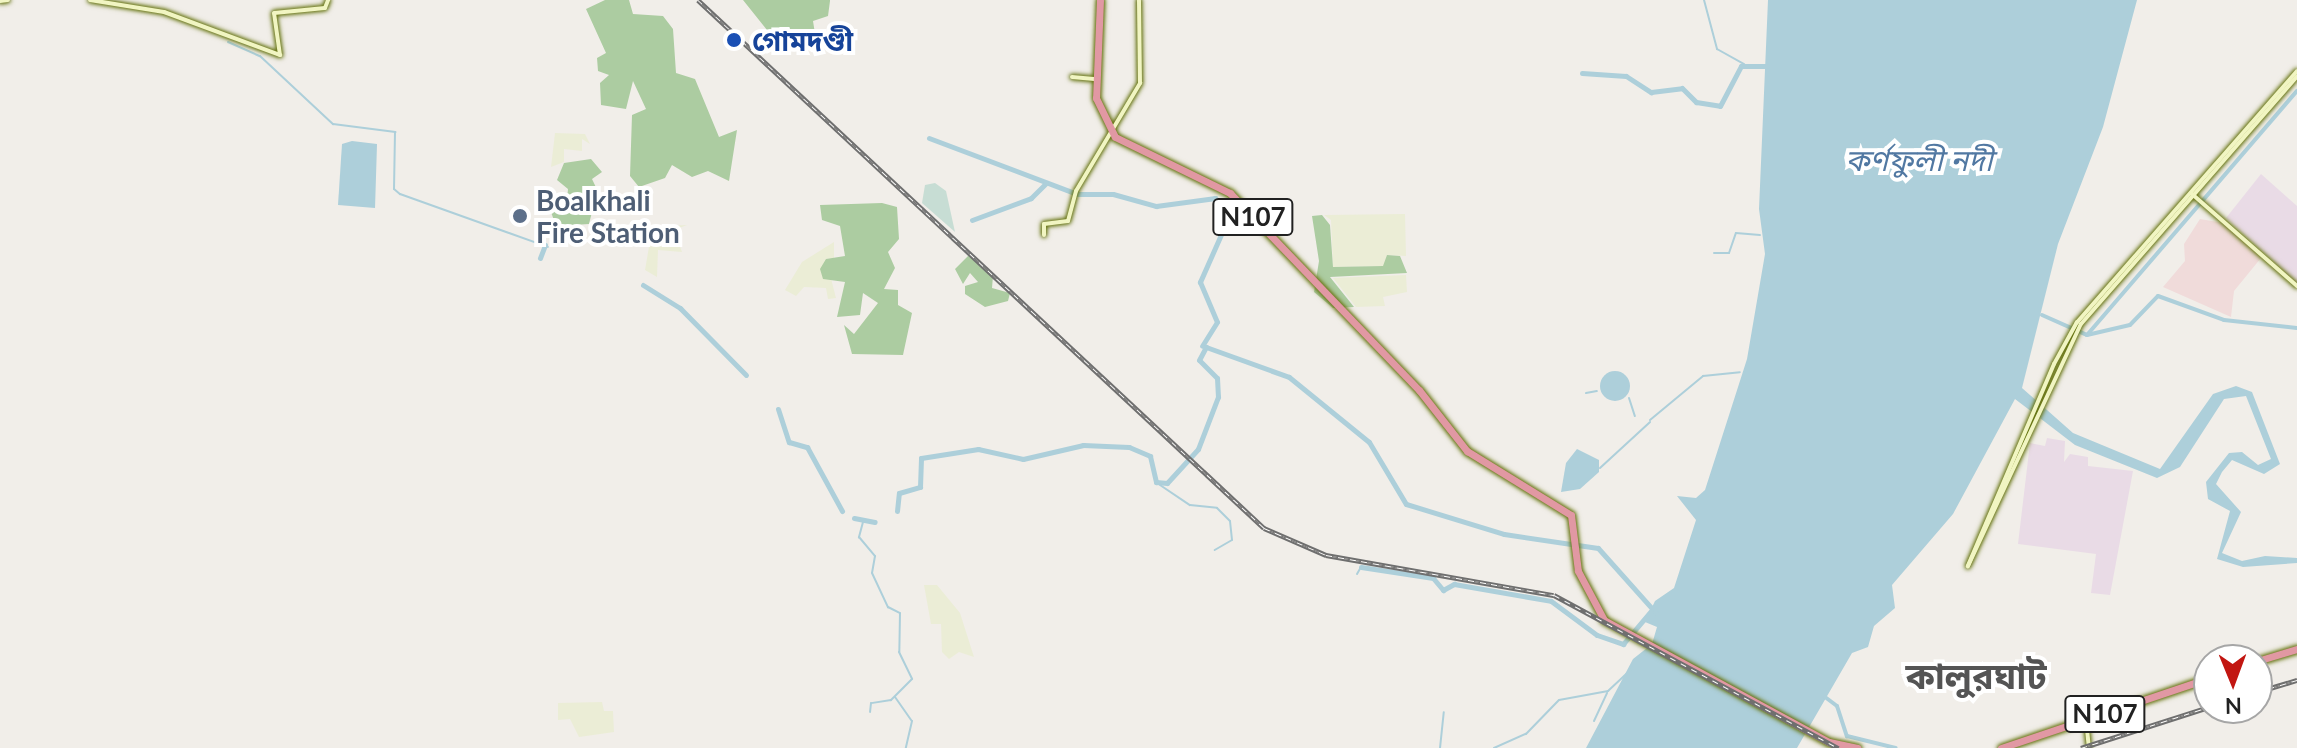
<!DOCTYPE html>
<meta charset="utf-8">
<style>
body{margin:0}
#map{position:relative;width:2297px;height:748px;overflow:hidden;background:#f1eee9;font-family:Lato,"Noto Sans Bengali",sans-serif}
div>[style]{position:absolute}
.commercial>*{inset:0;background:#f0dbda}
.industrial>*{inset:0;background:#e9dbe6}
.farmland>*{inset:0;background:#ebedd6}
.forest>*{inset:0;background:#accca1}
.wetland>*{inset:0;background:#c7ddd4}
.water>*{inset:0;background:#adcfda}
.round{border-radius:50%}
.stream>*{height:2px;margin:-1px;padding:0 1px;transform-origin:1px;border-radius:1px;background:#adcfda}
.canal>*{height:4px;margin:-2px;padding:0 2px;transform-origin:2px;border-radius:2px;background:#adcfda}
.river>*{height:5px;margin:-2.5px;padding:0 2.5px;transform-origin:2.5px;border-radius:2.5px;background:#adcfda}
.roads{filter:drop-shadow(0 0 2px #64720e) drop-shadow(0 0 2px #64720e)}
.secondary>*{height:4px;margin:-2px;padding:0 2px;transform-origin:2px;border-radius:2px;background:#f1f5c2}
.highway>*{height:7px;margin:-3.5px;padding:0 3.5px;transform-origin:3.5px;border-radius:3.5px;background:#e198a3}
.rail>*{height:5px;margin-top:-2.5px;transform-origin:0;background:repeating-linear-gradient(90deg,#fff 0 6px,#6f6f6f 0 12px);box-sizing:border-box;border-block:2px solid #6f6f6f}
.dots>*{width:22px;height:22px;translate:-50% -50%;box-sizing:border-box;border:4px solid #fff;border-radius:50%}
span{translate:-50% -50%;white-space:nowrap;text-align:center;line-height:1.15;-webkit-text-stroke:8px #fff;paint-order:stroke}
.shield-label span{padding:2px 6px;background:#fff;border:2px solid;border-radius:6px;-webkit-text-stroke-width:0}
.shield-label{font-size:26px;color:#212121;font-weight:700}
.transit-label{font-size:28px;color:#164399;font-weight:700}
.left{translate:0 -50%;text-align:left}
.service-label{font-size:28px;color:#4e5e75;font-weight:700}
.water-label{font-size:30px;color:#5178a2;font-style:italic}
.district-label{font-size:36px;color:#545454;font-weight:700}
.north{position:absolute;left:2193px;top:644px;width:80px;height:80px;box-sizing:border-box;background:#fff;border:2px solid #a6a6a6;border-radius:50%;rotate:179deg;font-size:22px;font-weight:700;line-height:32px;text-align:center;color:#212121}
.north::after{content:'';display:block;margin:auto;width:28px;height:36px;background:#c21611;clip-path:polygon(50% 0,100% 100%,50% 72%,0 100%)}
</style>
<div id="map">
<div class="commercial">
<div style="clip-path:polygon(2200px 219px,2223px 223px,2261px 258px,2234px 291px,2231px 317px,2163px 287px,2185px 261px,2184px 244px)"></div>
</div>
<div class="industrial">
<div style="clip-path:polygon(2261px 174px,2297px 206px,2297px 283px,2226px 218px)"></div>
<div style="clip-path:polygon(2047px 438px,2065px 441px,2064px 462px,2070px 454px,2088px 457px,2088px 466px,2133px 471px,2110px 595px,2091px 593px,2096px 554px,2018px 544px,2030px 443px,2045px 446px)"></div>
</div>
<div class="farmland">
<div style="clip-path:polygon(555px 133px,585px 134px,590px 144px,582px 139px,582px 151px,564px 149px,564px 162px,551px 167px)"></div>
<div style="clip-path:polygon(1405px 214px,1406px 256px,1387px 255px,1384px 266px,1333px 267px,1331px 220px,1324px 215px)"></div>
<div style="clip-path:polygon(687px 225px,674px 230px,682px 252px,658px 250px,657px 277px,645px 270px,650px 241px,666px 238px,664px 226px)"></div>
<div style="clip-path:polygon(834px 242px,834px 258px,826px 259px,836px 298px,828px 299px,826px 288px,804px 287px,796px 296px,785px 290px,802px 262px)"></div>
<div style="clip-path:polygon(1406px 275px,1407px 292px,1383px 297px,1385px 306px,1356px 307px,1333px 278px)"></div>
<div style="clip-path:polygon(924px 585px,937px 585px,960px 613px,974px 657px,959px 652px,949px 659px,942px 652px,941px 624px,931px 624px)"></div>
<div style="clip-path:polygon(602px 702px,604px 711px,613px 711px,614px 732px,579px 737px,570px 719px,558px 720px,558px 703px)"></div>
</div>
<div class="forest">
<div style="clip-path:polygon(605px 0,629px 0,633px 14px,663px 16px,673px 29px,676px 73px,695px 79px,719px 137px,737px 130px,729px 181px,708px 171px,692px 177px,672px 165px,665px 178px,639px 187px,630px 176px,632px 115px,646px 109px,633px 81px,626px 109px,601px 105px,600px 83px,609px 75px,598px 71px,597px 58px,606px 53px,586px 9px)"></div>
<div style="clip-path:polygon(743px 0,830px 0,830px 1px,828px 16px,813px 21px,816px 40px,779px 45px)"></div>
<div style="clip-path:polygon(591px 159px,602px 172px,592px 179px,604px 204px,593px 208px,589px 224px,556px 226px,551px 212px,567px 200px,568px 189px,557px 180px,564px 163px)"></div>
<div style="clip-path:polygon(882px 203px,897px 207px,899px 239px,888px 252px,895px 268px,884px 289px,898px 290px,898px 305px,912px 313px,903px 355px,852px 354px,844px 325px,854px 334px,878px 303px,863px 293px,860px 315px,837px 317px,845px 282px,823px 279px,820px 269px,826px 259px,845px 256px,840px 226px,822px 220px,820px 205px)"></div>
<div style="clip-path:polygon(1322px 215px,1330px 225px,1333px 267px,1383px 266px,1387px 255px,1400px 256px,1407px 273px,1330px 277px,1354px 307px,1333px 308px,1314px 292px,1319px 261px,1312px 216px)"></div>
<div style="clip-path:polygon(969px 255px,993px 276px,992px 288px,1010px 293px,1008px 301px,985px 307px,965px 294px,965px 286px,978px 282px,970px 273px,963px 284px,955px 269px)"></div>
</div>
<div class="wetland">
<div style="clip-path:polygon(935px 183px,946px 191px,955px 232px,922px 203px,925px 185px)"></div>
</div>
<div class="water">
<div style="clip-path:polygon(1768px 0,2137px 0,2103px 127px,2058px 244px,2022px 388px,2073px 433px,2160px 469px,2213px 394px,2236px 386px,2252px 392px,2280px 464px,2264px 474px,2232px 460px,2222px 472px,2216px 484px,2241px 512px,2222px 553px,2242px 561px,2265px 556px,2297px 558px,2297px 563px,2243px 567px,2217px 559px,2230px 511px,2208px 499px,2206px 482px,2229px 453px,2242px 452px,2258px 465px,2271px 459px,2246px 396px,2224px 399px,2180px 467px,2157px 478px,2075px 445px,2015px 399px,1953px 514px,1892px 585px,1895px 608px,1874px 626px,1868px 647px,1852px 653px,1797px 748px,1586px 748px,1633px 659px,1652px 644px,1657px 627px,1645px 622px,1655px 601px,1674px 588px,1696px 520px,1677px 496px,1696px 498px,1705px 490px,1747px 359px,1765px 254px,1759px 209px)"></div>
<div style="clip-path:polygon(352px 141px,377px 144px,375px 208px,338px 205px,342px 144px)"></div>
<div class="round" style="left:1600px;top:371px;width:30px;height:30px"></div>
<div style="clip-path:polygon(1577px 449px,1599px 460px,1599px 472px,1580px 489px,1561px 492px,1566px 463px)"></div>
</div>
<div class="stream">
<div style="left:1704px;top:0;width:51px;rotate:75.1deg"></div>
<div style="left:1717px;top:49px;width:31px;rotate:29deg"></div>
<div style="left:228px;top:42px;width:35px;rotate:24deg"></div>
<div style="left:260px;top:56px;width:100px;rotate:43deg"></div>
<div style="left:333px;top:124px;width:63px;rotate:7.4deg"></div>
<div style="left:395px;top:132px;width:57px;rotate:91deg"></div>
<div style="left:394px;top:189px;width:8px;rotate:40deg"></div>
<div style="left:400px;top:194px;width:157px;rotate:19.7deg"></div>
<div style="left:1714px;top:253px;width:15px"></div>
<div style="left:1729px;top:253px;width:21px;rotate:-71deg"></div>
<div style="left:1736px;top:233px;width:24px;rotate:5deg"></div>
<div style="left:1586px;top:393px;width:11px;rotate:-10deg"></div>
<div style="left:1629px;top:398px;width:19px;rotate:72deg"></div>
<div style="left:1650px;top:420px;width:69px;rotate:-39.7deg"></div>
<div style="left:1703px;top:376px;width:37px;rotate:-6deg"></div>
<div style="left:1600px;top:468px;width:68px;rotate:-42.6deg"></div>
<div style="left:1160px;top:485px;width:36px;rotate:34deg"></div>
<div style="left:1190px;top:505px;width:27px;rotate:6deg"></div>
<div style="left:1217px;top:508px;width:18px;rotate:45deg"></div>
<div style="left:1230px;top:521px;width:19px;rotate:84deg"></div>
<div style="left:1232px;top:540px;width:20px;rotate:150deg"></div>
<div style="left:863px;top:522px;width:16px;rotate:105deg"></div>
<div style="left:859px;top:537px;width:25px;rotate:50deg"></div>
<div style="left:875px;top:556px;width:17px;rotate:100deg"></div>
<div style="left:872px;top:573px;width:38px;rotate:65deg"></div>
<div style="left:888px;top:607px;width:13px;rotate:27deg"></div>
<div style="left:900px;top:613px;width:39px;rotate:91deg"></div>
<div style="left:899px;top:652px;width:30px;rotate:64deg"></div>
<div style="left:912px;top:679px;width:30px;rotate:135deg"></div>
<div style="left:891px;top:700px;width:20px;rotate:171deg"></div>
<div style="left:871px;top:703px;width:9px;rotate:96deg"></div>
<div style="left:1357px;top:574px;width:8px;rotate:-60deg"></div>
<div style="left:895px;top:697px;width:29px;rotate:55deg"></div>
<div style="left:912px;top:721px;width:28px;rotate:103deg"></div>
<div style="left:1594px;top:721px;width:31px;rotate:-65deg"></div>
<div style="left:1440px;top:748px;width:36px;rotate:-84deg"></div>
<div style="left:1494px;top:748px;width:35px;rotate:-24deg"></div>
<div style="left:1526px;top:734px;width:47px;rotate:-45.9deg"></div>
<div style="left:1559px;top:700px;width:50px;rotate:-10.4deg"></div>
<div style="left:1608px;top:691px;width:34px;rotate:-43deg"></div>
</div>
<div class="canal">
<div style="left:2042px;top:315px;width:49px;rotate:24deg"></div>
<div style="left:2087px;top:335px;width:322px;rotate:-49.3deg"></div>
<div style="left:2087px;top:335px;width:44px;rotate:-13.1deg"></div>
<div style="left:2130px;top:325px;width:40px;rotate:-46deg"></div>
<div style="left:2158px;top:296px;width:70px;rotate:20deg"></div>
<div style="left:2224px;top:320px;width:73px;rotate:6.3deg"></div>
<div style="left:1825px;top:697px;width:15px;rotate:37deg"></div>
<div style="left:1837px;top:706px;width:32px;rotate:72deg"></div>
<div style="left:1847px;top:736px;width:50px;rotate:13.8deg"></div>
</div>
<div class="river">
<div style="left:1582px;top:73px;width:44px;rotate:3.9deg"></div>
<div style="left:1626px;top:76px;width:30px;rotate:33deg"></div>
<div style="left:1651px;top:92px;width:31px;rotate:-7deg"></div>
<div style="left:1682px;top:88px;width:20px;rotate:45deg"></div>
<div style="left:1696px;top:102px;width:24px;rotate:9deg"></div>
<div style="left:1720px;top:106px;width:45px;rotate:-62.3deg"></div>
<div style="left:1741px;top:66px;width:26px"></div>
<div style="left:929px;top:138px;width:158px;rotate:20.7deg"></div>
<div style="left:1077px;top:194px;width:36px"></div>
<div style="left:1113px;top:194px;width:45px;rotate:15.6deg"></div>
<div style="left:1156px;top:206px;width:60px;rotate:-7.7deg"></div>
<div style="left:1215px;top:198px;width:33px;rotate:76deg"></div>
<div style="left:1223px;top:230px;width:57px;rotate:113.9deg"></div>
<div style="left:1200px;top:282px;width:43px;rotate:67deg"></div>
<div style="left:1217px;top:322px;width:28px;rotate:122deg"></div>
<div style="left:972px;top:220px;width:63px;rotate:-20.4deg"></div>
<div style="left:1031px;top:198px;width:21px;rotate:-45deg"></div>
<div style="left:540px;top:258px;width:14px;rotate:-69deg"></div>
<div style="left:643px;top:285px;width:44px;rotate:31.9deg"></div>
<div style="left:680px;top:308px;width:94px;rotate:45.4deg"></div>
<div style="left:778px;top:409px;width:35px;rotate:72deg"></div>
<div style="left:789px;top:442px;width:19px;rotate:16deg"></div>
<div style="left:807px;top:447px;width:73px;rotate:61.3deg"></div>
<div style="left:897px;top:511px;width:18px;rotate:-84deg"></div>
<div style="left:899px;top:493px;width:22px;rotate:-16deg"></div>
<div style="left:920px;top:487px;width:29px;rotate:-88deg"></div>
<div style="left:921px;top:458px;width:58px;rotate:-9deg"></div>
<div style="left:978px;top:449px;width:46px;rotate:12.5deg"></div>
<div style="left:1023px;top:459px;width:62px;rotate:-13.1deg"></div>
<div style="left:1083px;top:445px;width:46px;rotate:2.5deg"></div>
<div style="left:1129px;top:447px;width:23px;rotate:23deg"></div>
<div style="left:1150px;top:456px;width:27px;rotate:77deg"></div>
<div style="left:1156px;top:482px;width:11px;rotate:5deg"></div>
<div style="left:1167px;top:483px;width:46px;rotate:-47.6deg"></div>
<div style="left:1198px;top:449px;width:56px;rotate:-69deg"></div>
<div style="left:1218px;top:397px;width:19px;rotate:-93deg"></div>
<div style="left:1217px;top:378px;width:25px;rotate:-135deg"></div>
<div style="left:1199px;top:360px;width:15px;rotate:-62deg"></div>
<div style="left:1206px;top:347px;width:88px;rotate:19.9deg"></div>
<div style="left:1289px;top:377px;width:103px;rotate:39.1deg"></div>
<div style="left:1369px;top:442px;width:72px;rotate:59.2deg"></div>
<div style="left:1406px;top:504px;width:102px;rotate:17deg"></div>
<div style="left:1504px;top:534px;width:95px;rotate:8.5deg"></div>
<div style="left:1598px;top:548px;width:87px;rotate:48.3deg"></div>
<div style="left:854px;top:518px;width:21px;rotate:11deg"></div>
<div style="left:1361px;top:567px;width:73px;rotate:8.7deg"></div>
<div style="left:1433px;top:578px;width:16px;rotate:50deg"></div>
<div style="left:1443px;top:590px;width:13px;rotate:-29deg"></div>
<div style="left:1454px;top:584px;width:98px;rotate:9.9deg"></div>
<div style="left:1551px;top:601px;width:57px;rotate:36.5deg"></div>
<div style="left:1597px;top:635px;width:28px;rotate:19deg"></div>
<div style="left:1623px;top:644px;width:43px;rotate:-49.7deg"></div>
</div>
<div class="roads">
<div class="secondary">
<div style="left:90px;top:0;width:75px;rotate:9.2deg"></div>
<div style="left:164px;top:12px;width:124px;rotate:20.3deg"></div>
<div style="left:280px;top:55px;width:42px;rotate:-98.1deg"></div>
<div style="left:274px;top:13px;width:51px;rotate:-5.6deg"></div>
<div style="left:325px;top:8px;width:9px;rotate:-69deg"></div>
<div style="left:0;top:1px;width:8px;rotate:-7deg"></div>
<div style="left:2297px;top:71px;width:334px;rotate:131.2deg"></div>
<div style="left:2077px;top:322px;width:48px;rotate:118.7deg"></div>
<div style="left:2054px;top:364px;width:220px;rotate:113.1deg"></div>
<div style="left:1968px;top:566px;width:267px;rotate:-65deg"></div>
<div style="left:2081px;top:324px;width:329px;rotate:-48.9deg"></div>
<div style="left:1072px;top:77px;width:25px;rotate:5deg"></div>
<div style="left:2192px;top:194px;width:140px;rotate:41.2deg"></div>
<div style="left:1044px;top:235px;width:11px;rotate:-90deg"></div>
<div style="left:1044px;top:224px;width:24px;rotate:-7deg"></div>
<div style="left:1068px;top:221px;width:31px;rotate:-75deg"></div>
<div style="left:1076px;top:191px;width:126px;rotate:-59.3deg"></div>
<div style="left:1140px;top:83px;width:83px;rotate:-90.7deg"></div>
<div style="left:2086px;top:720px;width:28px;rotate:84deg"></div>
</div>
<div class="highway">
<div style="left:1100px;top:0;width:98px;rotate:92.3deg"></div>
<div style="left:1096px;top:98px;width:43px;rotate:64deg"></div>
<div style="left:1115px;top:137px;width:128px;rotate:26deg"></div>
<div style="left:1230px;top:193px;width:273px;rotate:46.2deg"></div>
<div style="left:1419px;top:390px;width:78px;rotate:51.8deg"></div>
<div style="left:1467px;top:451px;width:122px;rotate:31.6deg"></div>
<div style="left:1571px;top:515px;width:56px;rotate:82.9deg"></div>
<div style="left:1578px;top:571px;width:55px;rotate:62deg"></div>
<div style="left:1604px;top:620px;width:256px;rotate:28.5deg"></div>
<div style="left:1829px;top:742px;width:29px;rotate:12deg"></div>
<div style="left:2257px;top:661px;width:42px;rotate:-16.7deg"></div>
<div style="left:2001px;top:748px;width:219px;rotate:-18.6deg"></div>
</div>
</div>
<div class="rail">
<div style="left:698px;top:0;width:774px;rotate:43.01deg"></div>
<div style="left:1264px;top:528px;width:68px;rotate:23.5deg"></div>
<div style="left:1326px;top:555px;width:231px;rotate:10deg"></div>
<div style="left:1554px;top:595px;width:323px;rotate:28.3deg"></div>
<div style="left:2257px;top:692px;width:42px;rotate:-16.7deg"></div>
<div style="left:2081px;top:748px;width:134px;rotate:-17.8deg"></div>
</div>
<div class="dots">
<div style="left:734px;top:40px;background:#1a4fb4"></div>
<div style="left:520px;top:216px;background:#5c6f8a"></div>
</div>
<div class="shield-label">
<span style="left:1253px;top:217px">N107</span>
<span style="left:2105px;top:714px">N107</span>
</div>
<div class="transit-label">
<span class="left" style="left:752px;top:40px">গোমদণ্ডী</span>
</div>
<div class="service-label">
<span class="left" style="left:536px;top:216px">Boalkhali<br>Fire Station</span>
</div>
<div class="water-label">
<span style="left:1919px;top:159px">কর্ণফুলী নদী</span>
</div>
<div class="district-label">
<span style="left:1976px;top:676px">কালুরঘাট</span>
</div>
<div class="north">N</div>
</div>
